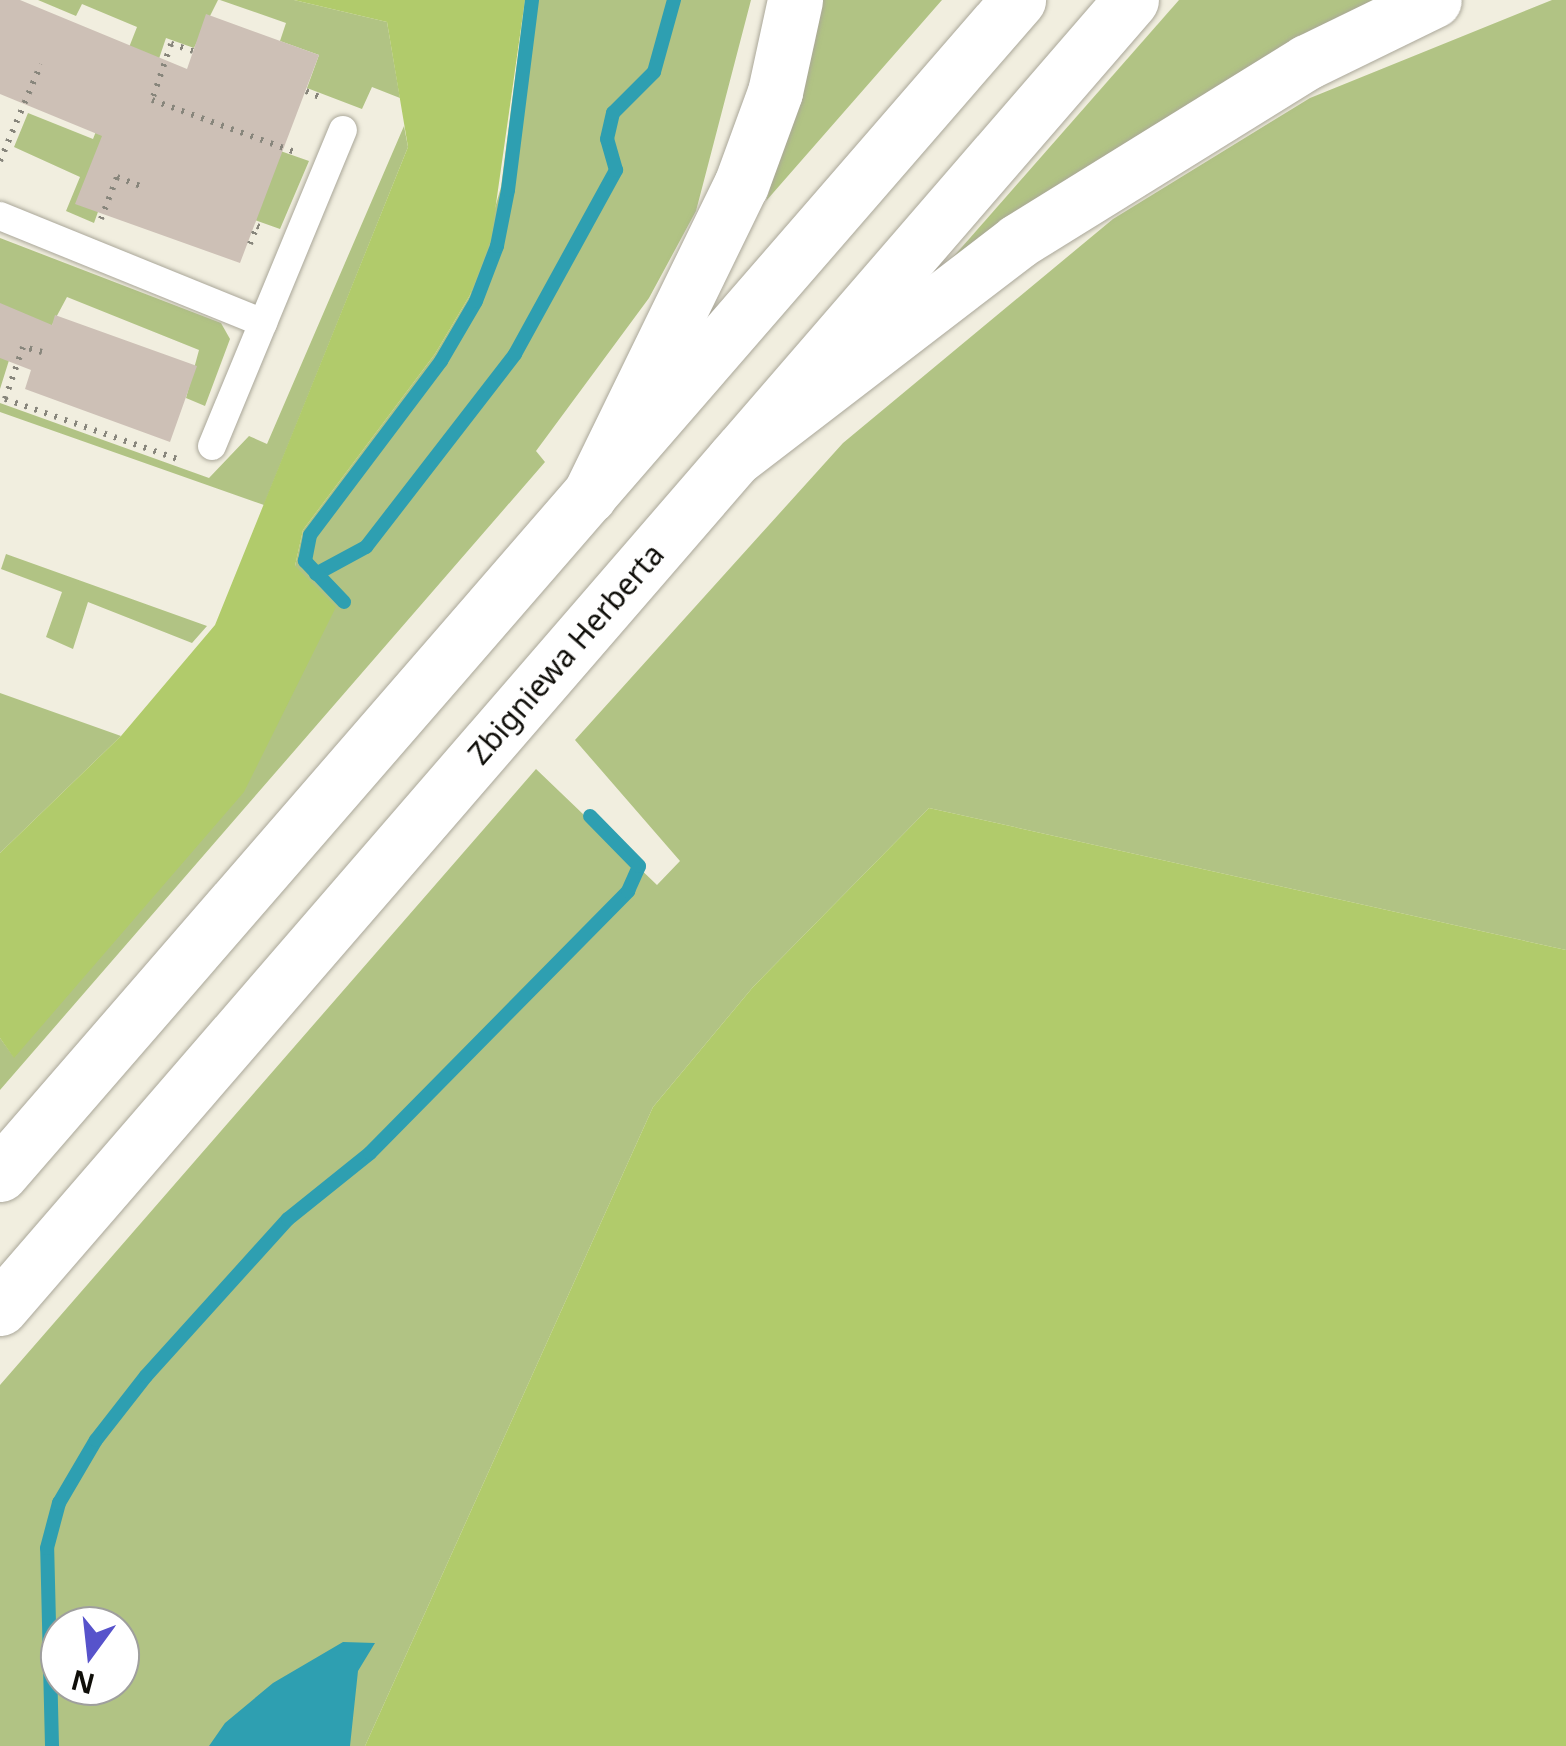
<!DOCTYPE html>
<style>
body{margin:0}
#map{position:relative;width:1566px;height:1746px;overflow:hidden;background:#f1eedf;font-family:"Noto Sans",sans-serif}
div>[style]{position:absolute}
.green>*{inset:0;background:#b1c384}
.forest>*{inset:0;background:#b1cb6b}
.water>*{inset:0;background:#2e9fb1}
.stream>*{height:14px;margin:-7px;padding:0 7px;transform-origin:7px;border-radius:7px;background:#2e9fb1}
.building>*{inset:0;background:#cdc0b6}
.path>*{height:6px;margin-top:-3px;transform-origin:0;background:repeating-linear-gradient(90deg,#88867c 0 2.5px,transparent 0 10.5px)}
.roads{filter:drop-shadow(0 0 2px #aaa799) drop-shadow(0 0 2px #aaa799)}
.lane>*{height:28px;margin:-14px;padding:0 14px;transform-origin:14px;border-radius:14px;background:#fff}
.secondary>*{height:55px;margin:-27.5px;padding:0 27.5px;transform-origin:27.5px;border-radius:27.5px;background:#fff}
.highway>*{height:55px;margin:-27.5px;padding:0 27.5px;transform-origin:27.5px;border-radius:27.5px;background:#fff}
span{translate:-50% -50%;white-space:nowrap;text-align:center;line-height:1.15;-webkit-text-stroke:9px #fff;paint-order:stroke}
.street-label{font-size:30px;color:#0f0e09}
.north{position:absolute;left:40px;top:1606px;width:100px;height:100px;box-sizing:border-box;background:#fff;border:2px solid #9f9f9d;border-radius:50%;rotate:195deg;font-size:28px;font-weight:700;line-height:40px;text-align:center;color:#0f0e09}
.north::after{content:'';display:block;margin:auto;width:35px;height:45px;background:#5753cb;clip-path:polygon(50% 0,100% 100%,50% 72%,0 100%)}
</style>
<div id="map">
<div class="green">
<div style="clip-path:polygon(38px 0,218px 0,194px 48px,166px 38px,144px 103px,309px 161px,280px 229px,113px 170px,94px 223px,66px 211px,80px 177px,14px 147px,28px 113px,93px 139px,137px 27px,82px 4px,76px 16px)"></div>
<div style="clip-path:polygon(220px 0,294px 0,387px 22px,400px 98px,372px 87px,362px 109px,307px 88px,319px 55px,280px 41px,286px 23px)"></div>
<div style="clip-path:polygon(525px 0,751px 0,696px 211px,649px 298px,536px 451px,545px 462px,0 1090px,0 1038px,14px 1057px,295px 566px,303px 530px,435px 354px,470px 295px,501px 187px)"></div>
<div style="clip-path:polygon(819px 0,942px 0,766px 201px,815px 42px)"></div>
<div style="clip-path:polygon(1179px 0,1385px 0,926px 288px)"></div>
<div style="clip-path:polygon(evenodd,1552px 0,1566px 0,1566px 950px,929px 808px,753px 987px,653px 1107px,365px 1746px,0 1746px,0 1385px,536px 769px,657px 885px,680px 861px,575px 740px,843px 443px,1113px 219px,1310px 98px,1552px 0,60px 1626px,120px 1626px,120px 1686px,60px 1686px,60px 1626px)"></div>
<div style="clip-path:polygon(404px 126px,408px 147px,264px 505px,0 412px,0 403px,209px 478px,249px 436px,267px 444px)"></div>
<div style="clip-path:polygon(0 238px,221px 323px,230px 339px,205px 406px,186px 398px,199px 350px,67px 297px,52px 325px,13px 327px,16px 338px,0 389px)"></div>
<div style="clip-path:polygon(6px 554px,207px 626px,192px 643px,88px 602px,73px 649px,46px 637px,62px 592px,1px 569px)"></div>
<div style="clip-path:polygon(0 693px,121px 736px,0 853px)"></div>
</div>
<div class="forest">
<div style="clip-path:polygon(294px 0,525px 0,491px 239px,470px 295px,435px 354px,303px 530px,295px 566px,336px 607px,244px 792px,14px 1058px,0 1038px,0 853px,121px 736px,215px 625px,408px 147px,387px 22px)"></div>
<div style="clip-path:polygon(929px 808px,1566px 950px,1566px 1746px,365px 1746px,653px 1107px,753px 987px)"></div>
</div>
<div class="water">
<div style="clip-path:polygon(343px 1642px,375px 1643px,358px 1671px,350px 1746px,209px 1746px,225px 1723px,273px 1683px)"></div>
</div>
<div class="stream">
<div style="left:316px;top:574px;width:57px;rotate:-28.4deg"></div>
<div style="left:366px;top:547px;width:244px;rotate:-52.3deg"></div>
<div style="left:515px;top:354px;width:210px;rotate:-61.2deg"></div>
<div style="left:616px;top:170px;width:32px;rotate:-106deg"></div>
<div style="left:607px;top:139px;width:27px;rotate:-77deg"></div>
<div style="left:613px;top:113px;width:58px;rotate:-45deg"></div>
<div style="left:654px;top:72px;width:75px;rotate:-74.5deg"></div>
<div style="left:344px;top:602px;width:57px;rotate:-133.6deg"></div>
<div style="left:305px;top:561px;width:26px;rotate:-79deg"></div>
<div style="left:310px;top:535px;width:218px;rotate:-53deg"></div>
<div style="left:441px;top:361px;width:69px;rotate:-59.7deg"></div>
<div style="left:476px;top:301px;width:59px;rotate:-69.1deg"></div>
<div style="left:497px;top:246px;width:57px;rotate:-78.9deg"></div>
<div style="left:508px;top:190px;width:192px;rotate:-82.8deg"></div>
<div style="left:52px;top:1746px;width:198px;rotate:-91.4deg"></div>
<div style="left:47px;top:1548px;width:47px;rotate:-75.1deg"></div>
<div style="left:59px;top:1503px;width:73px;rotate:-59.6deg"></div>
<div style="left:96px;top:1440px;width:81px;rotate:-52deg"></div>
<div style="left:146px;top:1376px;width:212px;rotate:-47.9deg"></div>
<div style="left:288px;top:1219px;width:105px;rotate:-38.8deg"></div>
<div style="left:370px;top:1153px;width:368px;rotate:-45.4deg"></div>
<div style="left:628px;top:891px;width:27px;rotate:-66deg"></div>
<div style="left:639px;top:866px;width:70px;rotate:-134.4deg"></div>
</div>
<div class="building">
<div style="clip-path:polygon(0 0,20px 0,187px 69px,206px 14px,319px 55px,240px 263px,75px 204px,102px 136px,0 94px)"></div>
<div style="clip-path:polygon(0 303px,52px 325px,55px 315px,197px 366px,170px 442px,25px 389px,31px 370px,0 358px)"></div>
</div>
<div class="path">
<div style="left:193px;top:51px;width:23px;rotate:-162deg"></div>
<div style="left:171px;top:44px;width:59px;rotate:108.7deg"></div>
<div style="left:152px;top:100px;width:152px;rotate:20deg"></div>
<div style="left:306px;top:91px;width:20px;rotate:24deg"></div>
<div style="left:0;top:161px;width:105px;rotate:-67.1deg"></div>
<div style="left:101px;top:219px;width:45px;rotate:-69.1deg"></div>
<div style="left:117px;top:177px;width:25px;rotate:21deg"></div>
<div style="left:250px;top:244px;width:19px;rotate:-69deg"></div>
<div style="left:257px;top:226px;width:9px;rotate:21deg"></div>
<div style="left:42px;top:352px;width:20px;rotate:-165deg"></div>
<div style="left:23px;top:347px;width:55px;rotate:109.1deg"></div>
<div style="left:5px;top:399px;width:182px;rotate:19.2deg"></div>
</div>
<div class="roads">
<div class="lane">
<div style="left:0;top:216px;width:284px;rotate:22.1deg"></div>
<div style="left:212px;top:446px;width:342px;rotate:-67.5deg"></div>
</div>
<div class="secondary">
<div style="left:0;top:1174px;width:1554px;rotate:-49.07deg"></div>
<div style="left:0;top:1308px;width:1729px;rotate:-49.15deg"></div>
</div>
<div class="highway">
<div style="left:734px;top:459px;width:358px;rotate:-37.5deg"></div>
<div style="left:1018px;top:241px;width:340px;rotate:-31.8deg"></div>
<div style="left:1307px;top:62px;width:141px;rotate:-26deg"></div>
<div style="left:589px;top:496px;width:346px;rotate:-64deg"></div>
<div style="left:741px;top:185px;width:99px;rotate:-69.9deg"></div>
<div style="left:775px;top:92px;width:94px;rotate:-77.7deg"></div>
</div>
</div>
<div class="street-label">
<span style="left:566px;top:654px;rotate:-49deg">Zbigniewa Herberta</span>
</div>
<div class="north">N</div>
</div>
